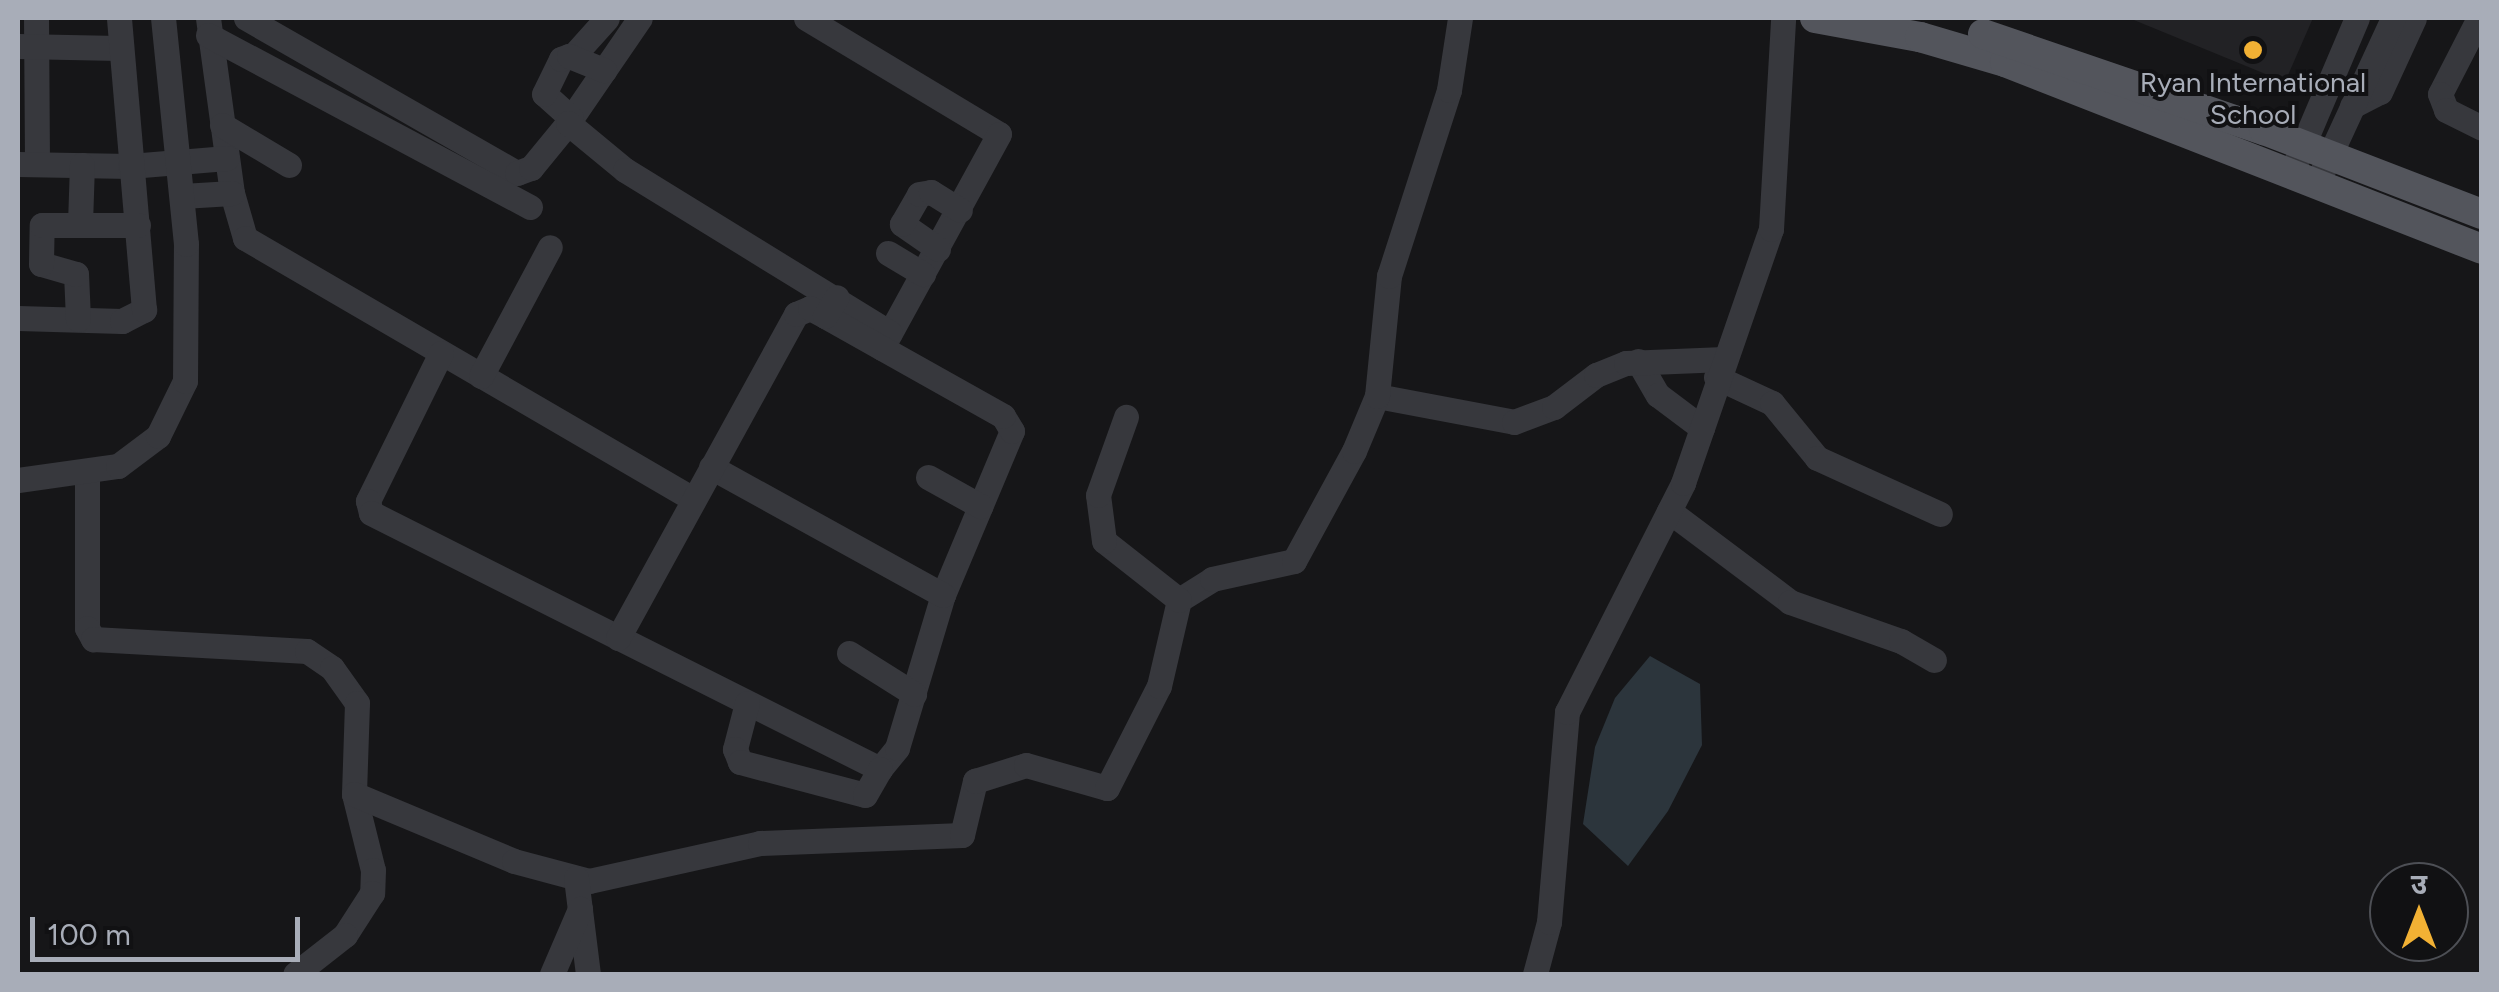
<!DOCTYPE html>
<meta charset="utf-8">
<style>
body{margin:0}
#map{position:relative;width:2499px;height:992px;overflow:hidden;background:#161618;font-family:Figtree,"Noto Sans Devanagari",sans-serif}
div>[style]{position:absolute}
.built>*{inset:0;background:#222225}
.water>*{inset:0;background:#2c353c}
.minor>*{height:25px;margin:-12.5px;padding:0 12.5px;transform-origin:12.5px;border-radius:12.5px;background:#37383d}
.major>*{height:30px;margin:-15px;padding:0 15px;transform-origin:15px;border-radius:15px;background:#53555c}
.dots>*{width:28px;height:28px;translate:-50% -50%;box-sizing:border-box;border:5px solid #111113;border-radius:50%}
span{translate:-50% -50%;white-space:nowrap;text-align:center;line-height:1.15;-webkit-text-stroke:8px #111113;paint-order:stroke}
.poi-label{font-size:28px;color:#a8adb8}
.frame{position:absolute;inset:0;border:20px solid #a8adb8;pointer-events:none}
.north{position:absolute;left:2369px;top:862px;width:100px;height:100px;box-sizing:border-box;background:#111113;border:2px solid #4d4f55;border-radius:50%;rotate:0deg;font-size:28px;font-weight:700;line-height:40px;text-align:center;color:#a8adb8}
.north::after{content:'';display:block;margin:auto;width:35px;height:45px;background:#f2b134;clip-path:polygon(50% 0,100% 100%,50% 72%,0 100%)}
.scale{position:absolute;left:30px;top:917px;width:270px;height:45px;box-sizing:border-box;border:5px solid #a8adb8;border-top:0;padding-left:12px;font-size:30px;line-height:35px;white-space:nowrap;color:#a8adb8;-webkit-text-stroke:8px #111113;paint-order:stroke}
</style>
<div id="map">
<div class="built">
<div style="clip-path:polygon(2129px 18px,2313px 18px,2285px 82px)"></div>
</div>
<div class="water">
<div style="clip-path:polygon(1650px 656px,1700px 684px,1702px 745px,1668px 811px,1628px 866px,1583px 824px,1595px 747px,1615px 698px)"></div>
</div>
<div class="minor">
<div style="left:36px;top:18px;width:146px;rotate:89.6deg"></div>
<div style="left:208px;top:18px;width:177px;rotate:82.2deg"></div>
<div style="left:232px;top:193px;width:47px;rotate:73.9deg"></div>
<div style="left:245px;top:238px;width:518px;rotate:30.22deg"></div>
<div style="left:246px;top:18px;width:312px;rotate:29.8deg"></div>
<div style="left:517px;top:173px;width:15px;rotate:-20deg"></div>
<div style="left:531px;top:168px;width:58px;rotate:-50.6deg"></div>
<div style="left:568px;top:123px;width:127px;rotate:-55.6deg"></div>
<div style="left:806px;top:18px;width:225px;rotate:31deg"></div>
<div style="left:999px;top:134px;width:244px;rotate:118.7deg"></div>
<div style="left:2479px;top:18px;width:85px;rotate:117.2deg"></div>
<div style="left:2440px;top:94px;width:17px;rotate:69deg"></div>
<div style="left:2446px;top:110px;width:40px;rotate:26.6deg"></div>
<div style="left:208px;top:35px;width:365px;rotate:28.1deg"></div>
<div style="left:18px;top:46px;width:101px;rotate:1.1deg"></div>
<div style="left:572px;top:57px;width:52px;rotate:-48.1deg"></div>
<div style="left:2352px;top:106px;width:31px;rotate:-27deg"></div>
<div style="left:2380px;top:92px;width:81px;rotate:-65.3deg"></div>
<div style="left:571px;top:118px;width:36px;rotate:-138deg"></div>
<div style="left:544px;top:94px;width:39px;rotate:-64deg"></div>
<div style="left:561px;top:59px;width:9px;rotate:-21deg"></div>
<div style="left:569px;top:56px;width:38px;rotate:22deg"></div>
<div style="left:568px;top:123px;width:74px;rotate:39.5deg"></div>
<div style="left:625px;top:170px;width:311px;rotate:31.6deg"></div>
<div style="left:222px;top:125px;width:78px;rotate:30.8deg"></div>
<div style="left:18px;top:164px;width:112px;rotate:1deg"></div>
<div style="left:130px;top:166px;width:97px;rotate:-4.7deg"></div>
<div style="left:2292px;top:171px;width:166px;rotate:-67deg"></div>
<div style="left:2322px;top:172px;width:170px;rotate:-65.2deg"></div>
<div style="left:182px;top:196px;width:50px;rotate:-3.4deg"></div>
<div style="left:80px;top:224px;width:59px;rotate:-88.1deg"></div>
<div style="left:938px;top:249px;width:44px;rotate:-145.2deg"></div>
<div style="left:902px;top:224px;width:34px;rotate:-60deg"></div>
<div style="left:919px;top:194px;width:12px;rotate:-9deg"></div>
<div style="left:931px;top:192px;width:34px;rotate:32deg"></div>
<div style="left:888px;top:253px;width:41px;rotate:31deg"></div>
<div style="left:18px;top:318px;width:104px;rotate:1.7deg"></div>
<div style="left:122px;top:321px;width:25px;rotate:-27deg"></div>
<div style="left:144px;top:310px;width:293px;rotate:-94.9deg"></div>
<div style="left:78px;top:319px;width:45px;rotate:-92.5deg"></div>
<div style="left:76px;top:274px;width:36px;rotate:-164deg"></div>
<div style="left:41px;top:264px;width:39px;rotate:-89deg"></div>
<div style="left:42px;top:225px;width:96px"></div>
<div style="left:441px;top:353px;width:165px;rotate:116.3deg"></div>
<div style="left:368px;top:501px;width:12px;rotate:76deg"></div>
<div style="left:371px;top:513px;width:570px;rotate:26.7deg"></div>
<div style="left:880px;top:769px;width:27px;rotate:-51deg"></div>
<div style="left:897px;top:748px;width:160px;rotate:-73.3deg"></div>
<div style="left:943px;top:595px;width:178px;rotate:-67.2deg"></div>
<div style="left:1012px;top:431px;width:17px;rotate:-121deg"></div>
<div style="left:1003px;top:416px;width:204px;rotate:-150.7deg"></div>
<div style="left:1638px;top:361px;width:39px;rotate:60deg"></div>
<div style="left:1658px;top:395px;width:55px;rotate:36.9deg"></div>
<div style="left:481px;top:376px;width:146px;rotate:-61.9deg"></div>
<div style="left:1716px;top:377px;width:62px;rotate:24.9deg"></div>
<div style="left:1772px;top:403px;width:71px;rotate:50.7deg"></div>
<div style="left:1817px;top:458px;width:135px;rotate:24.5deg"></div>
<div style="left:1377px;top:396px;width:139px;rotate:10.7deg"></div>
<div style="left:1514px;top:422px;width:43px;rotate:-20.6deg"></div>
<div style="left:1554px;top:407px;width:53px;rotate:-37.3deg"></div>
<div style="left:1596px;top:375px;width:32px;rotate:-22deg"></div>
<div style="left:1626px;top:363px;width:98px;rotate:-2.3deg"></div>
<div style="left:711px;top:467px;width:265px;rotate:28.9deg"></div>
<div style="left:87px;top:475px;width:153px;rotate:90deg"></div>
<div style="left:87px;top:628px;width:13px;rotate:61deg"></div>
<div style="left:93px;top:639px;width:214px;rotate:3.2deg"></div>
<div style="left:307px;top:651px;width:30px;rotate:34deg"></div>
<div style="left:332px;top:668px;width:43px;rotate:54.5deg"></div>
<div style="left:357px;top:703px;width:91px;rotate:91.9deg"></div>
<div style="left:354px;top:794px;width:78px;rotate:76deg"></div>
<div style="left:373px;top:870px;width:23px;rotate:92deg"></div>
<div style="left:372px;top:893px;width:50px;rotate:122.7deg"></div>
<div style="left:345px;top:935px;width:63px;rotate:142deg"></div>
<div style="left:928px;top:477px;width:60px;rotate:29.1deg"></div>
<div style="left:18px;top:480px;width:101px;rotate:-8deg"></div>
<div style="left:118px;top:466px;width:50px;rotate:-36.9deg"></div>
<div style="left:158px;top:436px;width:61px;rotate:-63.9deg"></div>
<div style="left:185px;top:381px;width:137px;rotate:-89.6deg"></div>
<div style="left:186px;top:244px;width:227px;rotate:-95.8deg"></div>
<div style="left:1669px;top:511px;width:151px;rotate:36.9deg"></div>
<div style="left:1790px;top:602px;width:118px;rotate:19.4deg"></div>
<div style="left:1901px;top:641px;width:38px;rotate:30deg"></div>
<div style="left:1179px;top:600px;width:39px;rotate:-32deg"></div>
<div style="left:1212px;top:579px;width:84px;rotate:-12.4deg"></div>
<div style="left:1294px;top:561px;width:125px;rotate:-61.4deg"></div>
<div style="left:1354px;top:451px;width:60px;rotate:-67.3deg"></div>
<div style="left:1377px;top:396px;width:121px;rotate:-84.3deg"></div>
<div style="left:1389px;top:276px;width:195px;rotate:-72.1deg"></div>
<div style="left:1449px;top:90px;width:73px;rotate:-81.3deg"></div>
<div style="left:618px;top:638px;width:370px;rotate:-61.2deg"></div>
<div style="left:796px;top:314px;width:15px;rotate:-23deg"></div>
<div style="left:810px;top:308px;width:17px;rotate:28deg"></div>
<div style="left:825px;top:316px;width:22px;rotate:-58deg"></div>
<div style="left:849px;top:653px;width:77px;rotate:32.2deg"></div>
<div style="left:747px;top:703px;width:48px;rotate:104.6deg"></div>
<div style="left:735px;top:749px;width:14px;rotate:69deg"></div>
<div style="left:740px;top:762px;width:129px;rotate:14.8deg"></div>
<div style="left:865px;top:795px;width:30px;rotate:-60deg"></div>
<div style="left:354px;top:794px;width:173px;rotate:22.7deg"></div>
<div style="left:514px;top:861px;width:78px;rotate:14.9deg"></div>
<div style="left:589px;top:881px;width:175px;rotate:-12.5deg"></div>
<div style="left:760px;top:843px;width:202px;rotate:-2.3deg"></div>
<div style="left:962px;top:835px;width:56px;rotate:-76.5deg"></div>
<div style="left:975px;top:781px;width:53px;rotate:-17.4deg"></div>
<div style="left:1026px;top:765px;width:84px;rotate:15.9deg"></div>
<div style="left:1107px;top:788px;width:114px;rotate:-63deg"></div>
<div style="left:1159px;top:686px;width:88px;rotate:-76.9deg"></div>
<div style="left:1179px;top:600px;width:95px;rotate:-141.8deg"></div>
<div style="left:1104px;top:541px;width:46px;rotate:-97.4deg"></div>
<div style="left:1098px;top:495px;width:83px;rotate:-70.3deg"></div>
<div style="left:576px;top:878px;width:97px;rotate:82.9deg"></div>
<div style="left:552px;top:974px;width:71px;rotate:-66.7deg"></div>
<div style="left:1535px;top:974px;width:54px;rotate:-74.9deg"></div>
<div style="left:1549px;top:922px;width:211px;rotate:-85.1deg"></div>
<div style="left:1567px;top:712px;width:257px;rotate:-63.1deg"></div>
<div style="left:1683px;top:483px;width:269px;rotate:-70.9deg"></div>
<div style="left:1771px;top:229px;width:211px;rotate:-86.7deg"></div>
</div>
<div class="major">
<div style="left:1815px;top:18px;width:107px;rotate:10.3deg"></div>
<div style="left:1920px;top:37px;width:89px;rotate:16.4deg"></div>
<div style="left:2005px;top:62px;width:512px;rotate:21.41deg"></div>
<div style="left:1983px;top:34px;width:297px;rotate:18.9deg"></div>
<div style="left:2264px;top:130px;width:234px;rotate:21.1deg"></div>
</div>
<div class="dots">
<div style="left:2253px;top:50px;background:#f2b134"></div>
</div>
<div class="poi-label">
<span style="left:2253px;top:98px">Ryan International<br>School</span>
</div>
<div class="frame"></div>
<div class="north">उ</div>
<div class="scale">100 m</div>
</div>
